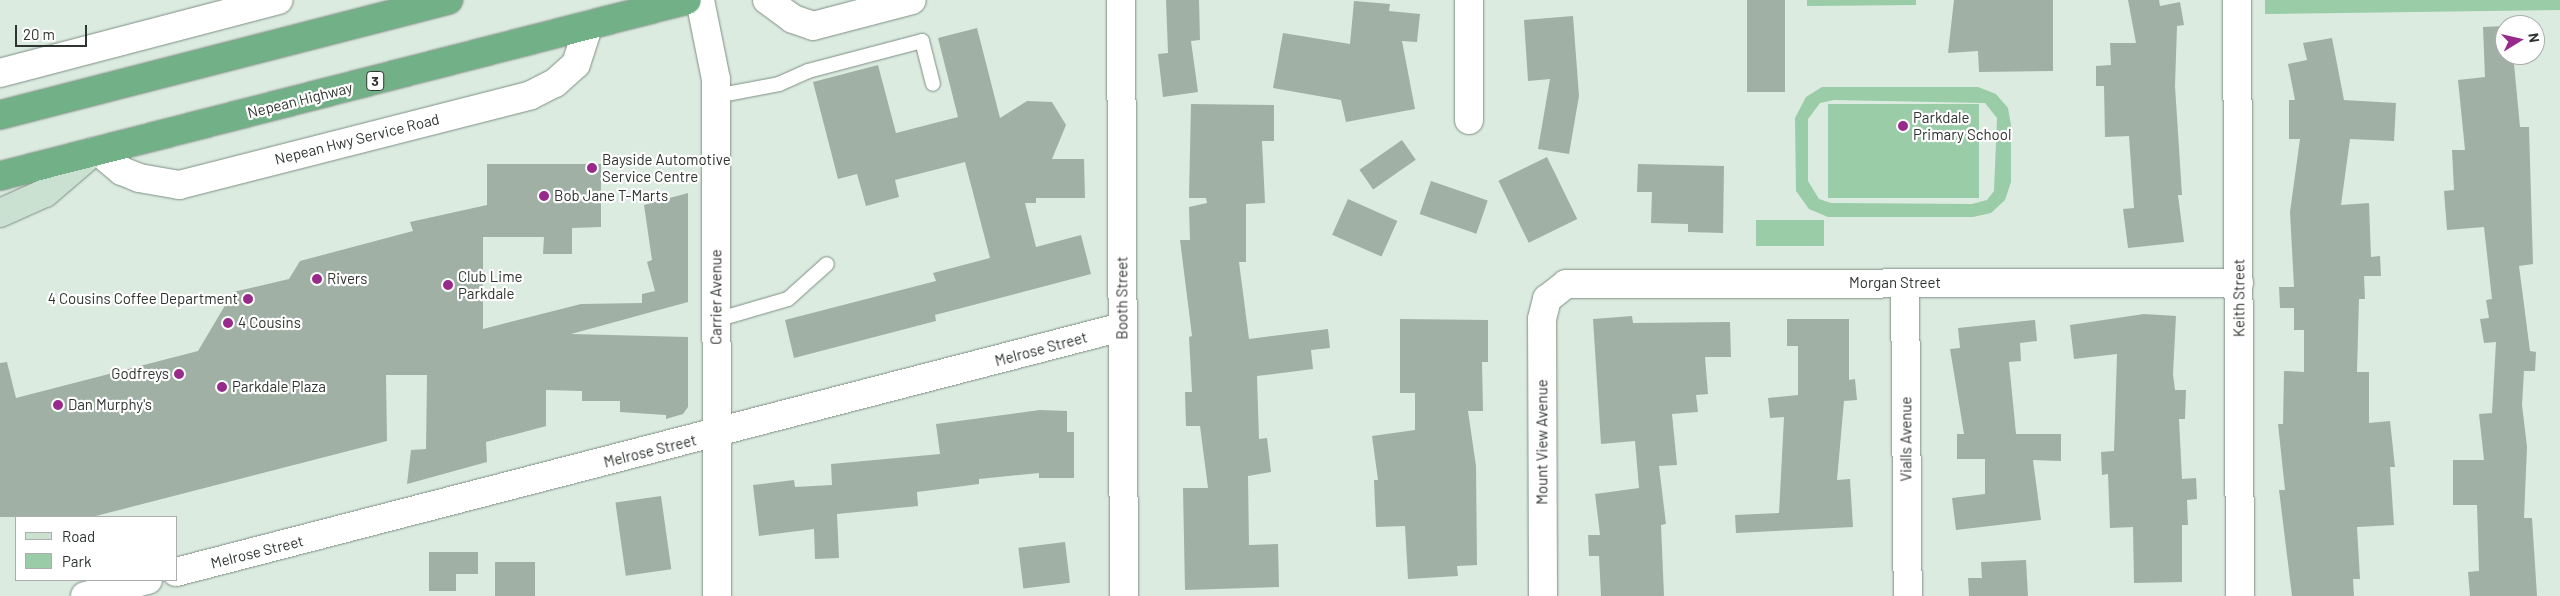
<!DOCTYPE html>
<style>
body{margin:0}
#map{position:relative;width:2560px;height:596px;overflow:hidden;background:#dbebdf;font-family:Barlow,sans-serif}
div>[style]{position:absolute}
.green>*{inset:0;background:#99cca7;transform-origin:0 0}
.building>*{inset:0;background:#a0b0a4;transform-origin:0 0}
.roads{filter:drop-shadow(0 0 1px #7f8e83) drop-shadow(0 0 1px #7f8e83)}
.service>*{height:14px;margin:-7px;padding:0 7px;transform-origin:7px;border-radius:7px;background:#fff}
.minor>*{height:28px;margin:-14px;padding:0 14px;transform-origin:14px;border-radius:14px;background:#fff}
.secondary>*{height:28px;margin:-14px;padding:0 14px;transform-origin:14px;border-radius:14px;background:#cae1d2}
.trunk>*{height:28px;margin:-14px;padding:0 14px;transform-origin:14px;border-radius:14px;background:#72b087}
.dots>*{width:14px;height:14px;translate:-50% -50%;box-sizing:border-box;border:2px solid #fff;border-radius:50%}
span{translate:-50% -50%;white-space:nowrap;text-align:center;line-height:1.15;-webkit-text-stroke:4.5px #fff;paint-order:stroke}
.shield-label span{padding:1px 4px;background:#fff;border:1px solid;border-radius:4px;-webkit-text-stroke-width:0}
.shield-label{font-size:14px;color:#2e342f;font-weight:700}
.street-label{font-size:15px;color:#2e342f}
.poi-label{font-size:15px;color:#2e342f}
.left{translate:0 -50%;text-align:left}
.right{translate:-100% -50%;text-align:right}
.legend{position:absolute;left:15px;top:516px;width:162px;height:65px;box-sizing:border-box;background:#fff;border:1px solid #abaeac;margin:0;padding:6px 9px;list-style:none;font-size:15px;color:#2e342f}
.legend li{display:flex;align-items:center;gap:10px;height:25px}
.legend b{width:25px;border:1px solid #abaeac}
.north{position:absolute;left:2495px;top:15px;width:50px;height:50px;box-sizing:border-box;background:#fff;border:1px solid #abaeac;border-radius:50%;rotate:81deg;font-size:14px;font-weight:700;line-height:20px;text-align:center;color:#2e342f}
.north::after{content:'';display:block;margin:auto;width:18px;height:22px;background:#972a8b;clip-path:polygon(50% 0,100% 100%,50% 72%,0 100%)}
.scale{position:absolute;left:15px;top:25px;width:72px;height:22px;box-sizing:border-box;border:2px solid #2e342f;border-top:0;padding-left:6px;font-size:15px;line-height:18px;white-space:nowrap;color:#2e342f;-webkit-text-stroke:4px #fff;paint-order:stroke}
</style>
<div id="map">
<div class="green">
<div style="clip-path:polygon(1807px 0,1916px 0,1916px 5px,1807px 6px)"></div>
<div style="clip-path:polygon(2265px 0,2560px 0,2560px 10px,2265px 14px)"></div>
<div style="clip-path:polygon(evenodd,1822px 87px,1978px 87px,1996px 94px,2008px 108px,2011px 125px,2011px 182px,2005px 200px,1991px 213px,1973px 217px,1828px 217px,1809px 209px,1796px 191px,1795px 118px,1806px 97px,1822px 87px,1834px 100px,1985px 103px,1997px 118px,1994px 191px,1987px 200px,1972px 204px,1831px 203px,1819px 199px,1808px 181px,1808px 119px,1820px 103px,1834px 100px)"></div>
<div style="left:1828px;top:104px;width:151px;height:94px"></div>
<div style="left:1756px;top:220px;width:68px;height:26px"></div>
</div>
<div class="building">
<div style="clip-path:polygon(1166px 0,1199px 0,1200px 40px,1191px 41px,1198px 92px,1163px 97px,1158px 54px,1168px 53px)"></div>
<div style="left:1747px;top:0;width:38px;height:92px"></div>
<div style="clip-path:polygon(1954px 0,2053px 0,2053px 71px,1979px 72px,1978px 51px,1948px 53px)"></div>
<div style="clip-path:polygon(2128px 0,2159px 0,2160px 6px,2180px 2px,2184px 25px,2177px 26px,2175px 86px,2182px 195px,2178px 195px,2184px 242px,2128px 248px,2123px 209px,2134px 208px,2129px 136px,2105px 137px,2104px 86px,2096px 86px,2096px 66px,2111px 65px,2110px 43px,2136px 43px)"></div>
<div style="clip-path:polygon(1354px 1px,1390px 4px,1389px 11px,1420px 14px,1417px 42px,1402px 41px,1415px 109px,1346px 122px,1341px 100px,1273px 88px,1283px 33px,1350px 44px)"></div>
<div style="clip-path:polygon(1573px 16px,1579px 96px,1569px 154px,1538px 149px,1550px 79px,1528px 81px,1524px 20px)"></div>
<div style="clip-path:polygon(2505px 26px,2505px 55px,2529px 55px,2530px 63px,2514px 64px,2520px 127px,2529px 127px,2533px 264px,2519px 266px,2530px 351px,2536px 352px,2535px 371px,2524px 371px,2522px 405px,2527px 447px,2524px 518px,2532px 518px,2537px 596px,2470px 596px,2468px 572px,2479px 571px,2477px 505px,2453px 505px,2453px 460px,2484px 460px,2479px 414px,2492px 413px,2496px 342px,2484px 343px,2480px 319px,2489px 318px,2486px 300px,2492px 299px,2484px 227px,2447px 230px,2444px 191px,2454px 190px,2452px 150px,2465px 150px,2458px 80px,2485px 77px,2483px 27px)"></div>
<div style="clip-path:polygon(977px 28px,1000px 118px,1027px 101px,1052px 102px,1066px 125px,1052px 159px,1084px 159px,1085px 198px,1036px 198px,1036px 203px,1025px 203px,1036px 247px,1081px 235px,1091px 274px,935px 315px,936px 321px,794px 358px,785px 320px,936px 281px,933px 273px,990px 258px,965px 162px,895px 180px,899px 197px,866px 206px,857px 174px,838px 179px,813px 82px,878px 65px,896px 133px,958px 117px,938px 38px)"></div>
<div style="clip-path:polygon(2332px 38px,2344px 100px,2396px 103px,2394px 141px,2350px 139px,2341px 205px,2369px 203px,2371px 257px,2380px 256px,2381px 276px,2364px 276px,2365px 299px,2359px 299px,2357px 372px,2369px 372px,2369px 423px,2390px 421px,2395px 467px,2390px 467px,2394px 525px,2357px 527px,2360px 579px,2353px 579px,2354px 596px,2292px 596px,2279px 490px,2285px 490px,2278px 424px,2283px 424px,2284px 371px,2304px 372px,2304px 330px,2294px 330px,2294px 308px,2280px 308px,2279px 287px,2294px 287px,2290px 212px,2300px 139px,2289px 139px,2289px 100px,2295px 100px,2288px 64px,2307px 60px,2303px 43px)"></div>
<div style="clip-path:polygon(1191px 104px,1274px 105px,1274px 141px,1262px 141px,1265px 203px,1246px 204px,1246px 262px,1239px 262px,1249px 339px,1328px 329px,1330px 348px,1311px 350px,1313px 369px,1257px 376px,1259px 439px,1267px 438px,1271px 472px,1248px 476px,1249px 545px,1278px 544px,1279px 587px,1185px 590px,1183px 488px,1208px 488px,1200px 426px,1186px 426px,1185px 392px,1192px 392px,1189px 337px,1192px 336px,1180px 240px,1190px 240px,1189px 207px,1207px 203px,1206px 198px,1189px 198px)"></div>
<div style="left:1402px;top:140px;width:24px;height:52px;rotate:55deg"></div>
<div style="left:1547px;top:157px;width:69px;height:54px;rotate:64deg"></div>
<div style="clip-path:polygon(487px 164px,601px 164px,601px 227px,572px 228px,572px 254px,543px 254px,544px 237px,483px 237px,483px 329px,581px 304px,642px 303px,642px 294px,655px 291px,647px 262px,652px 260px,644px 205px,688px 193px,688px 302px,571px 334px,688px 337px,688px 407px,683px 414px,666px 419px,666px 415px,620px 412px,620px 401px,582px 401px,582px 391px,546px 390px,546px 426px,486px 442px,487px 462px,407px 484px,411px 450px,426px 449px,427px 375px,386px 375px,387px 441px,92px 517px,0 517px,0 363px,7px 362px,16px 398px,198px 351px,233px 292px,289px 279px,300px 261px,413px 231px,410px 222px,487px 205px)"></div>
<div style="clip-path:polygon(1638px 164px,1724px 166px,1723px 233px,1688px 232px,1688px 224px,1651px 223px,1652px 192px,1637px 192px)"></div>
<div style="left:1431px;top:181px;width:60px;height:35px;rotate:19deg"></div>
<div style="left:1348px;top:199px;width:54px;height:39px;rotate:24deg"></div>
<div style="clip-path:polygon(2144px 314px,2176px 316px,2173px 374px,2175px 390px,2186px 390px,2185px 419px,2179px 419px,2182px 479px,2196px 478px,2197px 499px,2187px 500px,2188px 525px,2182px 525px,2182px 582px,2134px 583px,2133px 527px,2110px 528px,2108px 474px,2102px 475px,2101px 452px,2114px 451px,2117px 354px,2074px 359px,2070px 325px)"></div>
<div style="clip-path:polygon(1632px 316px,1633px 323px,1730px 322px,1731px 357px,1705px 357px,1708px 394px,1696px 395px,1698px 412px,1672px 414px,1677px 465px,1659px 466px,1666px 524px,1661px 525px,1664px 596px,1601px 596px,1599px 556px,1589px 556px,1588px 535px,1600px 535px,1595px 494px,1639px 488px,1635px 441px,1601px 444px,1593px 319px)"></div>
<div style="clip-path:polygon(1400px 319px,1488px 320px,1488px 362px,1482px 362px,1483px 411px,1468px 411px,1476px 466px,1477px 565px,1457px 566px,1458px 576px,1408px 579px,1405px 526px,1376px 527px,1374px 480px,1378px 480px,1372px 436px,1415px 430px,1415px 393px,1400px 393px)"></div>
<div style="clip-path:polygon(1787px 319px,1849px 319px,1849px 380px,1855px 379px,1857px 400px,1844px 401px,1837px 480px,1850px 479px,1853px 527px,1736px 533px,1735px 515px,1779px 513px,1784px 417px,1770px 418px,1768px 398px,1798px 395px,1798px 346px,1787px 346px)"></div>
<div style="clip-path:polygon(2035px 320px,2037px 341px,2020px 343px,2021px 361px,2009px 362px,2016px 434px,2061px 434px,2061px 461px,2033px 460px,2041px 520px,1956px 530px,1952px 498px,1985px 494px,1985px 459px,1957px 459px,1957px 434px,1964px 434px,1950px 349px,1960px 348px,1958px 328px)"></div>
<div style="clip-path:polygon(1040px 410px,1067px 411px,1067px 432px,1074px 432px,1074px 478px,1039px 478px,1039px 473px,979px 479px,979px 484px,917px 492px,918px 506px,837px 514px,839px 558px,815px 559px,814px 529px,759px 536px,753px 485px,794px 480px,795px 487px,832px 485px,831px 464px,940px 454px,936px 424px)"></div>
<div style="left:661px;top:496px;width:74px;height:46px;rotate:82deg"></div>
<div style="left:1065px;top:542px;width:41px;height:47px;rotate:83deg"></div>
<div style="clip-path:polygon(429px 552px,478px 552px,478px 574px,456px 574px,456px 591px,429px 591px)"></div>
<div style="clip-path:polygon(2026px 560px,2028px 596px,1969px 596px,1968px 578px,1982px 578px,1981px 562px)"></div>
<div style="left:495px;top:562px;width:40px;height:34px"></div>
</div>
<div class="roads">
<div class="service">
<div style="left:716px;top:96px;width:64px;rotate:-10.8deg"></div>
<div style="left:779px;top:84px;width:32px;rotate:-24deg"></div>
<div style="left:808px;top:71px;width:118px;rotate:-14.7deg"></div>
<div style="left:922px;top:41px;width:44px;rotate:75.7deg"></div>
<div style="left:716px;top:320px;width:75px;rotate:-16.3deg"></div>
<div style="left:788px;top:299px;width:52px;rotate:-41.9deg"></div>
</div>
<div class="minor">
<div style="left:700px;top:0;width:81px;rotate:78.6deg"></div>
<div style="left:716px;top:79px;width:517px;rotate:89.89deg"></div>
<div style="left:767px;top:0;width:32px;rotate:36deg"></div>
<div style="left:793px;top:19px;width:21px;rotate:19deg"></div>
<div style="left:813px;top:26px;width:102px;rotate:-14.7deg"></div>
<div style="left:1121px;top:0;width:596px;rotate:89.71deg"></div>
<div style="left:1469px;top:0;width:120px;rotate:90deg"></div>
<div style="left:2237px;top:0;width:596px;rotate:89.71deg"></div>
<div style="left:0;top:73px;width:288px;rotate:-14.7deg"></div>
<div style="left:98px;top:151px;width:31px;rotate:40deg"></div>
<div style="left:122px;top:171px;width:18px;rotate:22deg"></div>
<div style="left:139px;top:178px;width:41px;rotate:9.9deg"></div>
<div style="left:179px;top:185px;width:363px;rotate:-14.3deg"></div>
<div style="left:531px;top:95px;width:27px;rotate:-27deg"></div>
<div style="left:555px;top:83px;width:28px;rotate:-42deg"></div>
<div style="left:576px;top:64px;width:39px;rotate:-72deg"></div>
<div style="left:1905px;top:283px;width:313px;rotate:89.5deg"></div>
<div style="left:176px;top:572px;width:977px;rotate:-14.52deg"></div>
<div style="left:85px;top:596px;width:65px;rotate:-14.3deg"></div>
<div style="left:1543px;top:596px;width:277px;rotate:-90.2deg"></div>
<div style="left:1542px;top:319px;width:21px;rotate:-76deg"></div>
<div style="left:1547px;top:299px;width:24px;rotate:-38deg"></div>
<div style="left:1566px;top:284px;width:673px;rotate:-0.09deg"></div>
</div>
<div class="secondary">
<div style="left:0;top:213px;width:49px;rotate:-24deg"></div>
<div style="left:45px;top:193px;width:63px;rotate:-40.5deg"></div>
</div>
<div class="trunk">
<div style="left:0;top:115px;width:463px;rotate:-14.4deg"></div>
<div style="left:0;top:176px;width:709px;rotate:-14.37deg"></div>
</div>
</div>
<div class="dots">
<div style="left:1903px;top:126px;background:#972a8b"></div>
<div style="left:592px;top:168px;background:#972a8b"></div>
<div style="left:544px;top:196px;background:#972a8b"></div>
<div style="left:317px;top:279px;background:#972a8b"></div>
<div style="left:448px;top:285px;background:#972a8b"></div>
<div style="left:248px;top:299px;background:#972a8b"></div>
<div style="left:228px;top:323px;background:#972a8b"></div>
<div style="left:179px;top:374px;background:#972a8b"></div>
<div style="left:222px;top:387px;background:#972a8b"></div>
<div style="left:58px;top:405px;background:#972a8b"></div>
</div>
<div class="shield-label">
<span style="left:375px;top:81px">3</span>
</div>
<div class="street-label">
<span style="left:300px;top:100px;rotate:-14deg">Nepean Highway</span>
<span style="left:357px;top:139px;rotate:-14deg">Nepean Hwy Service Road</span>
<span style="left:1895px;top:283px">Morgan Street</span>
<span style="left:716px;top:297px;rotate:-90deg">Carrier Avenue</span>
<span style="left:1122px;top:298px;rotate:-90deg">Booth Street</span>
<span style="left:2239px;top:298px;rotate:-90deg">Keith Street</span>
<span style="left:1041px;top:349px;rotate:-15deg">Melrose Street</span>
<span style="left:1906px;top:439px;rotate:-90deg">Vialls Avenue</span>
<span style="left:1542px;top:442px;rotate:-90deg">Mount View Avenue</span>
<span style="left:650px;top:451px;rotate:-14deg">Melrose Street</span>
<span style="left:257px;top:552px;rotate:-14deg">Melrose Street</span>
</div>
<div class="poi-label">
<span class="left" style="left:1913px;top:126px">Parkdale<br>Primary School</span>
<span class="left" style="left:602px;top:168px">Bayside Automotive<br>Service Centre</span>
<span class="left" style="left:554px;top:196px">Bob Jane T-Marts</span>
<span class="left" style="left:458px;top:285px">Club Lime<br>Parkdale</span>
<span class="left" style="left:327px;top:279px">Rivers</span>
<span class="right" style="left:238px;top:299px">4 Cousins Coffee Department</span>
<span class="left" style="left:238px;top:323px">4 Cousins</span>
<span class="right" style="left:169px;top:374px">Godfreys</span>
<span class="left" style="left:232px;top:387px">Parkdale Plaza</span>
<span class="left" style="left:68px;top:405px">Dan Murphy's</span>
</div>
<ul class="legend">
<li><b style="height:6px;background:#cae1d2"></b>Road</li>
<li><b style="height:14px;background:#99cca7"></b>Park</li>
</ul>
<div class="north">N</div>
<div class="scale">20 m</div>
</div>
